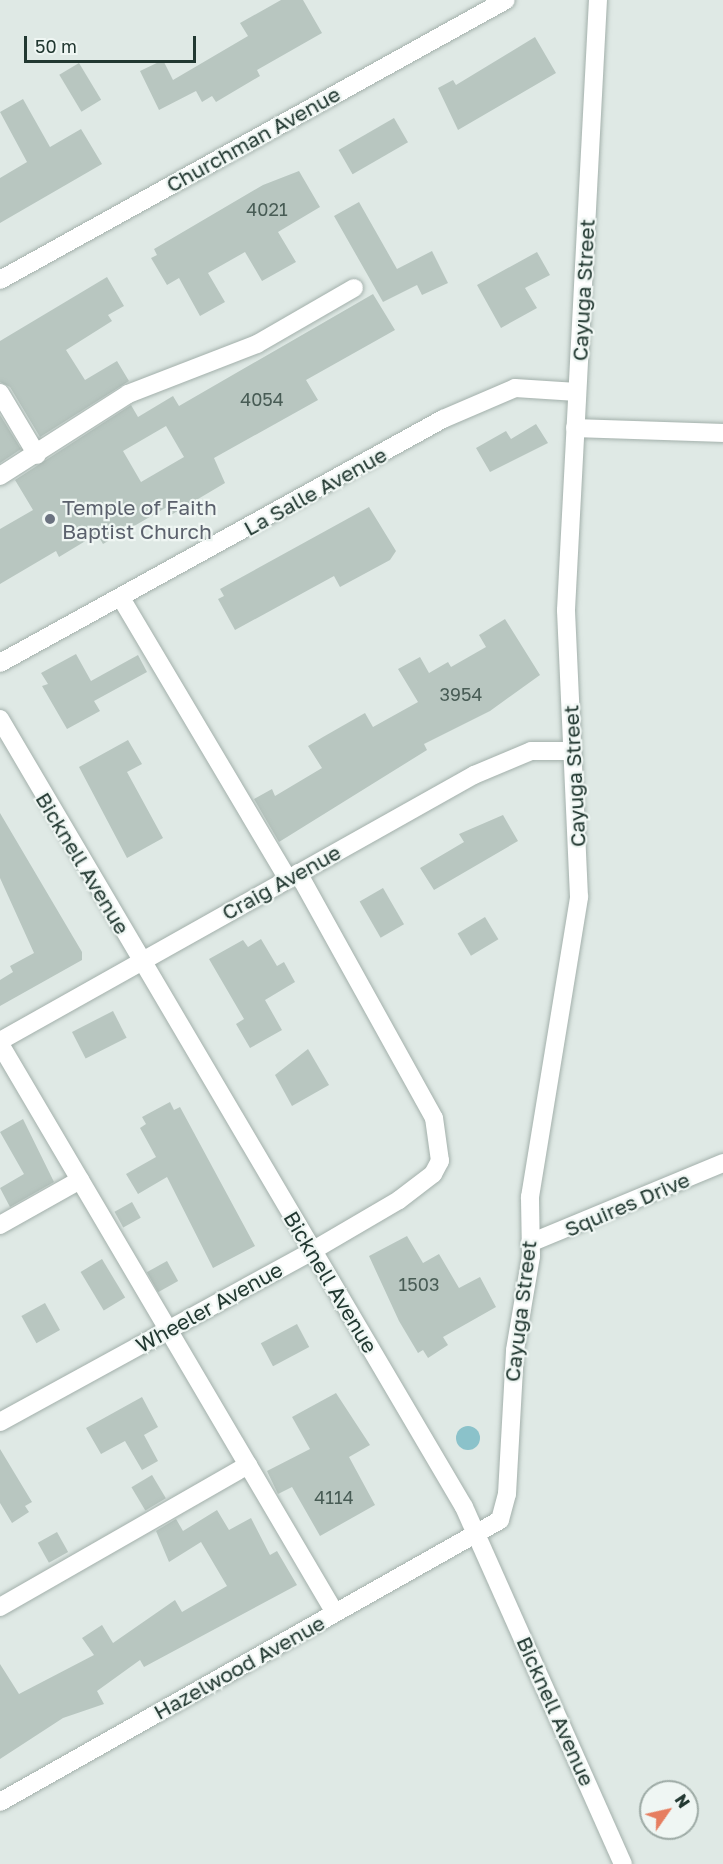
<!DOCTYPE html>
<style>
body{margin:0}
#map{position:relative;width:723px;height:1864px;overflow:hidden;background:#dfe9e5;font-family:"Golos Text",sans-serif}
div>[style]{position:absolute}
.water>*{inset:0;background:#8bc2ca}
.round{border-radius:50%}
.building>*{inset:0;background:#b8c6c0;transform-origin:0 0}
.roads{filter:drop-shadow(0 0 2px #a3b0ab) drop-shadow(0 0 2px #a3b0ab)}
.minor>*{height:18px;margin:-9px;padding:0 9px;transform-origin:9px;border-radius:9px;background:#fff}
.dots>*{width:16px;height:16px;translate:-50% -50%;box-sizing:border-box;border:3px solid #eff6f3;border-radius:50%}
span{translate:-50% -50%;white-space:nowrap;text-align:center;line-height:1.15;-webkit-text-stroke:4.5px #eff6f3;paint-order:stroke}
.number-label{font-size:18px;color:#485c55}
.number-label span{-webkit-text-stroke-width:0}
.street-label{font-size:21px;color:#223831}
.worship-label{font-size:21px;color:#5b616d}
.left{translate:0 -50%;text-align:left}
.north{position:absolute;left:639px;top:1780px;width:60px;height:60px;box-sizing:border-box;background:#eff6f3;border:2px solid #9daaa5;border-radius:50%;rotate:56deg;font-size:16px;font-weight:700;line-height:24px;text-align:center;color:#223831}
.north::after{content:'';display:block;margin:auto;width:21px;height:27px;background:#e67e60;clip-path:polygon(50% 0,100% 100%,50% 72%,0 100%)}
.scale{position:absolute;left:24px;top:36px;width:172px;height:27px;box-sizing:border-box;border:3px solid #223831;border-top:0;padding-left:8px;font-size:18px;line-height:21px;white-space:nowrap;color:#223831;-webkit-text-stroke:4px #eff6f3;paint-order:stroke}
</style>
<div id="map">
<div class="water">
<div class="round" style="left:456px;top:1426px;width:24px;height:24px"></div>
</div>
<div class="building">
<div style="clip-path:polygon(281px 0,303px 0,322px 33px,257px 70px,260px 76px,216px 102px,212px 96px,202px 102px,196px 91px,159px 110px,140px 71px,163px 60px,173px 80px,248px 36px,240px 23px)"></div>
<div style="clip-path:polygon(535px 37px,556px 73px,458px 130px,438px 88px,453px 80px,456px 85px)"></div>
<div style="left:79px;top:63px;width:43px;height:23px;rotate:59deg"></div>
<div style="clip-path:polygon(23px 99px,50px 147px,81px 129px,102px 164px,0 223px,0 178px,27px 162px,0 112px)"></div>
<div style="left:394px;top:118px;width:28px;height:64px;rotate:60deg"></div>
<div style="clip-path:polygon(299px 171px,320px 207px,278px 232px,296px 262px,262px 281px,245px 252px,208px 273px,225px 302px,200px 316px,179px 278px,167px 285px,151px 258px,157px 255px,154px 249px,263px 185px)"></div>
<div style="clip-path:polygon(359px 202px,397px 269px,432px 251px,448px 283px,422px 295px,417px 285px,383px 302px,334px 216px)"></div>
<div style="clip-path:polygon(537px 252px,550px 275px,525px 288px,537px 308px,501px 328px,477px 285px)"></div>
<div style="clip-path:polygon(107px 277px,124px 306px,108px 315px,112px 321px,66px 350px,85px 380px,117px 361px,129px 381px,40px 437px,10px 387px,0 382px,0 341px)"></div>
<div style="clip-path:polygon(evenodd,373px 294px,395px 330px,306px 380px,318px 400px,214px 458px,225px 483px,171px 515px,167px 507px,103px 544px,97px 534px,59px 557px,56px 551px,0 584px,0 529px,33px 510px,15px 480px,131px 405px,138px 417px,173px 396px,179px 406px,373px 294px,166px 426px,184px 457px,141px 482px,123px 451px,166px 426px)"></div>
<div style="clip-path:polygon(0 415px,21px 449px,0 463px)"></div>
<div style="clip-path:polygon(536px 424px,548px 443px,490px 472px,476px 448px,506px 431px,511px 439px)"></div>
<div style="clip-path:polygon(369px 507px,396px 551px,390px 560px,340px 587px,334px 576px,235px 630px,218px 599px,224px 596px,220px 589px)"></div>
<div style="clip-path:polygon(505px 619px,540px 675px,490px 711px,424px 744px,427px 750px,279px 842px,254px 799px,272px 789px,275px 796px,322px 768px,308px 746px,323px 737px,365px 713px,373px 727px,418px 702px,398px 669px,420px 657px,429px 673px,448px 662px,451px 667px,486px 647px,479px 635px)"></div>
<div style="clip-path:polygon(76px 654px,91px 681px,138px 655px,147px 672px,94px 701px,100px 711px,67px 729px,42px 686px,48px 684px,41px 673px)"></div>
<div style="clip-path:polygon(128px 740px,142px 764px,127px 772px,163px 838px,127px 858px,79px 767px)"></div>
<div style="clip-path:polygon(0 813px,82px 952px,82px 960px,0 1006px,0 980px,13px 972px,10px 966px,34px 953px,0 878px)"></div>
<div style="clip-path:polygon(503px 815px,518px 841px,434px 890px,420px 868px,464px 842px,459px 834px)"></div>
<div style="left:383px;top:888px;width:42px;height:27px;rotate:60deg"></div>
<div style="left:485px;top:917px;width:26px;height:32px;rotate:59deg"></div>
<div style="clip-path:polygon(261px 939px,277px 966px,284px 962px,295px 982px,265px 1000px,282px 1030px,250px 1048px,236px 1024px,244px 1019px,209px 959px,243px 940px,248px 947px)"></div>
<div style="left:113px;top:1011px;width:30px;height:46px;rotate:63deg"></div>
<div style="clip-path:polygon(308px 1049px,329px 1085px,292px 1106px,275px 1075px)"></div>
<div style="clip-path:polygon(170px 1102px,174px 1110px,180px 1107px,255px 1246px,213px 1268px,167px 1177px,138px 1194px,126px 1174px,156px 1157px,140px 1128px,146px 1124px,142px 1117px)"></div>
<div style="clip-path:polygon(23px 1119px,54px 1182px,10px 1207px,0 1188px,24px 1174px,0 1132px)"></div>
<div style="left:132px;top:1202px;width:18px;height:20px;rotate:61deg"></div>
<div style="clip-path:polygon(407px 1236px,423px 1263px,439px 1254px,459px 1288px,480px 1277px,496px 1307px,443px 1337px,448px 1345px,428px 1358px,423px 1350px,418px 1353px,399px 1321px,369px 1256px)"></div>
<div style="left:102px;top:1259px;width:45px;height:25px;rotate:59deg"></div>
<div style="left:167px;top:1261px;width:23px;height:23px;rotate:61deg"></div>
<div style="left:45px;top:1303px;width:31px;height:27px;rotate:61deg"></div>
<div style="left:297px;top:1324px;width:26px;height:41px;rotate:62deg"></div>
<div style="clip-path:polygon(336px 1393px,370px 1445px,349px 1457px,375px 1505px,320px 1536px,292px 1487px,278px 1494px,267px 1471px,310px 1449px,292px 1417px)"></div>
<div style="clip-path:polygon(142px 1397px,158px 1427px,144px 1435px,158px 1461px,142px 1470px,125px 1441px,101px 1454px,86px 1428px)"></div>
<div style="clip-path:polygon(0 1449px,32px 1502px,25px 1506px,29px 1512px,12px 1523px,0 1503px)"></div>
<div style="left:152px;top:1475px;width:27px;height:24px;rotate:59deg"></div>
<div style="clip-path:polygon(217px 1510px,229px 1530px,251px 1518px,270px 1555px,277px 1551px,297px 1585px,144px 1667px,140px 1660px,97px 1691px,104px 1704px,63px 1718px,0 1759px,0 1664px,19px 1694px,94px 1655px,82px 1638px,102px 1625px,113px 1643px,175px 1600px,182px 1612px,227px 1586px,201px 1542px,169px 1562px,156px 1531px,176px 1519px,183px 1531px)"></div>
<div style="left:57px;top:1532px;width:23px;height:22px;rotate:61deg"></div>
</div>
<div class="roads">
<div class="minor">
<div style="left:0;top:280px;width:578px;rotate:-28.96deg"></div>
<div style="left:0;top:393px;width:72px;rotate:59.2deg"></div>
<div style="left:575px;top:428px;width:148px;rotate:1.9deg"></div>
<div style="left:0;top:476px;width:152px;rotate:-32.6deg"></div>
<div style="left:128px;top:394px;width:138px;rotate:-21.2deg"></div>
<div style="left:257px;top:344px;width:112px;rotate:-30deg"></div>
<div style="left:121px;top:598px;width:327px;rotate:59.3deg"></div>
<div style="left:0;top:663px;width:506px;rotate:-28.85deg"></div>
<div style="left:443px;top:419px;width:78px;rotate:-23.3deg"></div>
<div style="left:515px;top:388px;width:62px;rotate:3.7deg"></div>
<div style="left:0;top:719px;width:914px;rotate:59.51deg"></div>
<div style="left:464px;top:1507px;width:391px;rotate:66deg"></div>
<div style="left:0;top:1041px;width:544px;rotate:-29.3deg"></div>
<div style="left:474px;top:775px;width:62px;rotate:-22.8deg"></div>
<div style="left:531px;top:751px;width:41px"></div>
<div style="left:0;top:1044px;width:660px;rotate:59.51deg"></div>
<div style="left:0;top:1225px;width:92px;rotate:-29.4deg"></div>
<div style="left:530px;top:1243px;width:209px;rotate:-22.5deg"></div>
<div style="left:0;top:1422px;width:356px;rotate:-28.7deg"></div>
<div style="left:312px;top:1251px;width:101px;rotate:-30.4deg"></div>
<div style="left:399px;top:1200px;width:43px;rotate:-37.4deg"></div>
<div style="left:433px;top:1174px;width:15px;rotate:-62deg"></div>
<div style="left:440px;top:1161px;width:43px;rotate:-97.9deg"></div>
<div style="left:434px;top:1118px;width:280px;rotate:-119deg"></div>
<div style="left:0;top:1607px;width:286px;rotate:-29.8deg"></div>
<div style="left:0;top:1802px;width:574px;rotate:-29.42deg"></div>
<div style="left:500px;top:1520px;width:27px;rotate:-75deg"></div>
<div style="left:507px;top:1494px;width:144px;rotate:-86.8deg"></div>
<div style="left:515px;top:1350px;width:95px;rotate:-80.3deg"></div>
<div style="left:531px;top:1256px;width:59px;rotate:-91deg"></div>
<div style="left:530px;top:1197px;width:304px;rotate:-80.7deg"></div>
<div style="left:579px;top:897px;width:287px;rotate:-92.6deg"></div>
<div style="left:566px;top:610px;width:611px;rotate:-87deg"></div>
</div>
</div>
<div class="dots">
<div style="left:50px;top:519px;background:#6b7280"></div>
</div>
<div class="number-label">
<span style="left:267px;top:209px">4021</span>
<span style="left:262px;top:399px">4054</span>
<span style="left:461px;top:694px">3954</span>
<span style="left:419px;top:1284px">1503</span>
<span style="left:334px;top:1497px">4114</span>
</div>
<div class="street-label">
<span style="left:253px;top:139px;rotate:-29deg">Churchman Avenue</span>
<span style="left:583px;top:290px;rotate:-87deg">Cayuga Street</span>
<span style="left:315px;top:491px;rotate:-29deg">La Salle Avenue</span>
<span style="left:574px;top:776px;rotate:-93deg">Cayuga Street</span>
<span style="left:83px;top:863px;rotate:59deg">Bicknell Avenue</span>
<span style="left:281px;top:882px;rotate:-29deg">Craig Avenue</span>
<span style="left:627px;top:1204px;rotate:-23deg">Squires Drive</span>
<span style="left:331px;top:1282px;rotate:59deg">Bicknell Avenue</span>
<span style="left:209px;top:1307px;rotate:-29deg">Wheeler Avenue</span>
<span style="left:520px;top:1311px;rotate:-83deg">Cayuga Street</span>
<span style="left:239px;top:1667px;rotate:-29deg">Hazelwood Avenue</span>
<span style="left:556px;top:1711px;rotate:66deg">Bicknell Avenue</span>
</div>
<div class="worship-label">
<span class="left" style="left:62px;top:519px">Temple of Faith<br>Baptist Church</span>
</div>
<div class="north">N</div>
<div class="scale">50 m</div>
</div>
